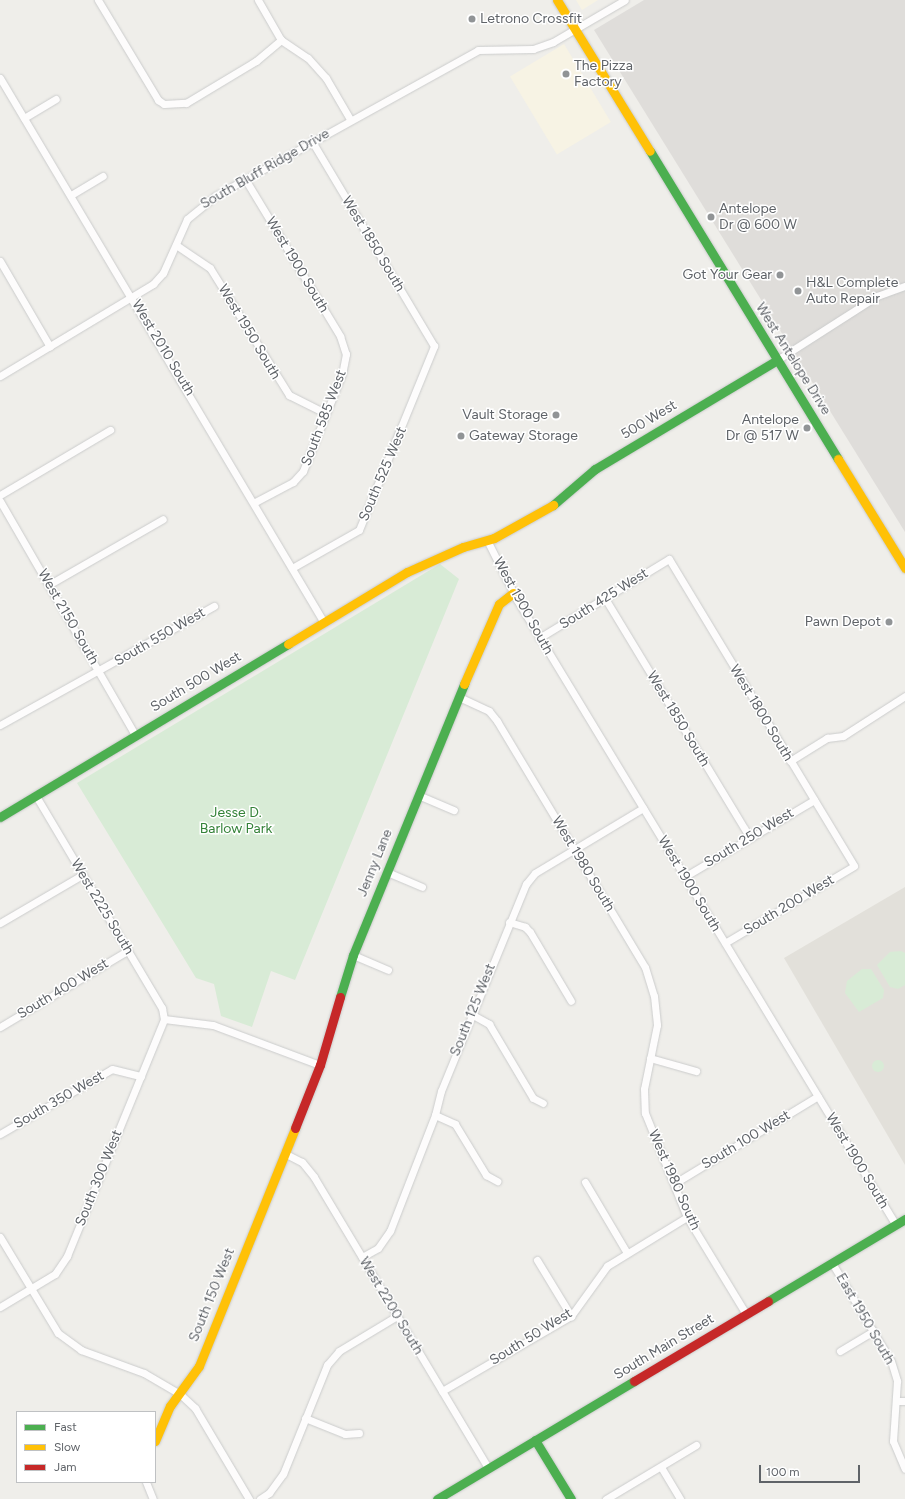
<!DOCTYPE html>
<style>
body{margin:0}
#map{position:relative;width:905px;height:1499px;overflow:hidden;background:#efeeea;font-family:Figtree,sans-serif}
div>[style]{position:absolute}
.commercial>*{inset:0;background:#f7f3e4;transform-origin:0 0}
.industrial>*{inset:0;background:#dfddda}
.education>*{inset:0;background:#e2e0da}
.green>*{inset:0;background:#d8ebd6}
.round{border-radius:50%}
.roads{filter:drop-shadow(0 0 1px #cbcccc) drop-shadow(0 0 1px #cbcccc)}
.street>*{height:7px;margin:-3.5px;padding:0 3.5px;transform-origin:3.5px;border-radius:3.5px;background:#fdfcfc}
.fast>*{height:9px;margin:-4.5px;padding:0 4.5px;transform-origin:4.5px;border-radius:4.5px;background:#4caf50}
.slow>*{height:9px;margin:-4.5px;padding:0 4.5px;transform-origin:4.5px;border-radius:4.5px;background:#ffc107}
.jam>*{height:9px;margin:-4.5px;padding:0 4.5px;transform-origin:4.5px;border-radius:4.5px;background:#c62828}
.dots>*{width:11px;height:11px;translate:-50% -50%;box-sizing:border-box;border:2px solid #fff;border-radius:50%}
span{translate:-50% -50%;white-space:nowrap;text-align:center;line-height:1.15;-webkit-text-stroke:3px #fff;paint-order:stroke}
.poi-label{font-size:14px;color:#5f6368}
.left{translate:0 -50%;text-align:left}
.right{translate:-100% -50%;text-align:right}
.street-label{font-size:14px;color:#5f6368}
.park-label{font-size:14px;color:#348238}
.legend{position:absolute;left:16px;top:1411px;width:140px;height:72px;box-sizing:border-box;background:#fff;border:1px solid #bfc1c3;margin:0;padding:5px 7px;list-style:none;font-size:12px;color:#5f6368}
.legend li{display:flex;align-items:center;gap:8px;height:20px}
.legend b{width:20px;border:1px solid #bfc1c3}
.scale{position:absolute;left:759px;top:1465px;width:101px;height:18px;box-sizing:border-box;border:2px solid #5f6368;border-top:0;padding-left:5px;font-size:12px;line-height:14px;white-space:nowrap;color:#5f6368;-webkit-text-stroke:3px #fff;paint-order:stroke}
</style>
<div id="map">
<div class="commercial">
<div style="clip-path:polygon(576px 0,598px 0,582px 10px)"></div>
<div style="left:564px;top:44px;width:91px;height:63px;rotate:59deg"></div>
</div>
<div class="industrial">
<div style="clip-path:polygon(644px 0,905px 0,905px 532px,594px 30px)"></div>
</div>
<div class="education">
<div style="clip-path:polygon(905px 887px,905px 1165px,784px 958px)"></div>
</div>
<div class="green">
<div style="clip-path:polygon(440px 564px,459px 579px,295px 980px,271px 971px,252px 1027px,221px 1016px,214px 984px,196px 978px,77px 783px)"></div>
<div style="clip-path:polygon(901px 951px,905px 953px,905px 985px,898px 989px,890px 987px,877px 965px,890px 952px)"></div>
<div style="clip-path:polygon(862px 969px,871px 969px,884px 990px,883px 998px,859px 1012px,845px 993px,847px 981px)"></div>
<div class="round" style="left:872px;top:1060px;width:12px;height:12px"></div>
</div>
<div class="roads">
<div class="street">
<div style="left:98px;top:0;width:117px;rotate:59deg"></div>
<div style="left:158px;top:100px;width:7px;rotate:34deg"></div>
<div style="left:164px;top:104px;width:22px;rotate:-3deg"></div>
<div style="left:186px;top:103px;width:82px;rotate:-31deg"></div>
<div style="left:256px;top:61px;width:33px;rotate:-40deg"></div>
<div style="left:258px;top:0;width:46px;rotate:60.1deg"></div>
<div style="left:281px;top:40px;width:32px;rotate:34deg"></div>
<div style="left:308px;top:58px;width:27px;rotate:48deg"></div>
<div style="left:326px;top:78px;width:48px;rotate:59.7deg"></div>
<div style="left:0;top:78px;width:632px;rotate:59.25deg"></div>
<div style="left:24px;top:118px;width:37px;rotate:-31deg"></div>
<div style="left:245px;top:179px;width:184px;rotate:58.8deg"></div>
<div style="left:340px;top:336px;width:19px;rotate:72deg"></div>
<div style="left:346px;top:354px;width:20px;rotate:101deg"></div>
<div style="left:342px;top:374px;width:105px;rotate:111.9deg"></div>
<div style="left:303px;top:471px;width:15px;rotate:132deg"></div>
<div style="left:293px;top:482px;width:43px;rotate:152.2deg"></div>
<div style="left:71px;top:195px;width:37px;rotate:-31deg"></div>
<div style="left:176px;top:245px;width:41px;rotate:34.1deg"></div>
<div style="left:210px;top:268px;width:150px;rotate:58.1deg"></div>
<div style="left:289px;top:395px;width:40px;rotate:26.6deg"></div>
<div style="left:0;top:261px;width:99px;rotate:59.8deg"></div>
<div style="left:777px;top:360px;width:119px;rotate:-32.6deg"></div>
<div style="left:877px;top:296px;width:30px;rotate:-20deg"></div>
<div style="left:0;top:376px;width:179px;rotate:-31deg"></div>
<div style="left:153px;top:284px;width:15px;rotate:-48deg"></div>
<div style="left:163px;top:273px;width:59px;rotate:-66deg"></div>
<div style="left:187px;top:219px;width:36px;rotate:-39deg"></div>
<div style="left:215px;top:196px;width:301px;rotate:-29deg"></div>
<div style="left:478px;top:50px;width:55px;rotate:-1deg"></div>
<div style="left:533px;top:49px;width:21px;rotate:-19deg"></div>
<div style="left:553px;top:42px;width:83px;rotate:-30.3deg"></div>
<div style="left:0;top:495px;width:128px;rotate:-30.6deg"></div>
<div style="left:0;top:501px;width:270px;rotate:60deg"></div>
<div style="left:487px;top:540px;width:67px;rotate:63.4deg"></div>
<div style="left:517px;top:600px;width:731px;rotate:58.77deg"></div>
<div style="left:292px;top:568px;width:77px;rotate:-29.6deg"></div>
<div style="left:359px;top:530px;width:199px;rotate:-67.8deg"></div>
<div style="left:434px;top:346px;width:239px;rotate:-120.8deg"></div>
<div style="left:50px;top:584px;width:130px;rotate:-29.9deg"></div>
<div style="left:606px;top:600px;width:278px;rotate:58.8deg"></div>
<div style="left:539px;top:638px;width:152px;rotate:-31.3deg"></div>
<div style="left:669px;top:559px;width:358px;rotate:58.9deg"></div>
<div style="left:854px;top:866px;width:150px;rotate:149.2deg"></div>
<div style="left:459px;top:697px;width:33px;rotate:25deg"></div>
<div style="left:489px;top:711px;width:13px;rotate:51deg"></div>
<div style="left:497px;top:721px;width:287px;rotate:59deg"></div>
<div style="left:645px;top:967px;width:30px;rotate:73deg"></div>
<div style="left:654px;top:996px;width:29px;rotate:84deg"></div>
<div style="left:657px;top:1025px;width:65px;rotate:101.5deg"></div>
<div style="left:644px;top:1089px;width:24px;rotate:88deg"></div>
<div style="left:645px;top:1113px;width:112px;rotate:68deg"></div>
<div style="left:687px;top:1217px;width:114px;rotate:58.7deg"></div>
<div style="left:0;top:725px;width:245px;rotate:-29.1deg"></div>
<div style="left:790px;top:761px;width:44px;rotate:-31.9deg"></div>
<div style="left:827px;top:738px;width:16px;rotate:-7deg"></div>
<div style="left:843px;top:736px;width:74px;rotate:-32.8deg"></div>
<div style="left:418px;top:795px;width:39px;rotate:23deg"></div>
<div style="left:36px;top:796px;width:247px;rotate:59.3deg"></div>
<div style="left:162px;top:1008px;width:11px;rotate:80deg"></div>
<div style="left:387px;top:872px;width:38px;rotate:23deg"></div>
<div style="left:684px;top:877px;width:151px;rotate:-30.6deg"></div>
<div style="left:509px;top:922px;width:17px;rotate:17deg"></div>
<div style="left:525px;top:927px;width:7px;rotate:45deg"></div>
<div style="left:530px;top:932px;width:80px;rotate:59.3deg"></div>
<div style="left:0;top:923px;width:95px;rotate:-30.3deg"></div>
<div style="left:353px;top:955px;width:38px;rotate:23deg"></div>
<div style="left:471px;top:1014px;width:21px;rotate:29deg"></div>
<div style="left:489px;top:1024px;width:86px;rotate:59.3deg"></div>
<div style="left:533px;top:1098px;width:11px;rotate:27deg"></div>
<div style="left:164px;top:1019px;width:49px;rotate:7deg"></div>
<div style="left:213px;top:1025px;width:114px;rotate:20.5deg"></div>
<div style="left:0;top:1027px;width:148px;rotate:-30.9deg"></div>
<div style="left:650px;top:1058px;width:48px;rotate:15.8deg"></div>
<div style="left:435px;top:1115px;width:22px;rotate:24deg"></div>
<div style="left:455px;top:1124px;width:60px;rotate:58.7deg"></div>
<div style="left:486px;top:1175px;width:13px;rotate:29deg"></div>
<div style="left:0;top:1134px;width:129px;rotate:-30.1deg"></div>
<div style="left:112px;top:1069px;width:30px;rotate:14deg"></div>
<div style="left:284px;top:1153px;width:20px;rotate:27deg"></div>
<div style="left:302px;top:1162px;width:19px;rotate:51deg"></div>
<div style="left:314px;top:1177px;width:339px;rotate:59.1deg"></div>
<div style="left:585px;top:1182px;width:82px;rotate:59.4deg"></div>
<div style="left:675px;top:1183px;width:167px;rotate:-31.3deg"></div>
<div style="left:0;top:1237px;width:112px;rotate:58.9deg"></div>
<div style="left:58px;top:1333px;width:29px;rotate:36deg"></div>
<div style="left:81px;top:1350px;width:67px;rotate:20.1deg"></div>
<div style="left:144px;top:1373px;width:42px;rotate:30.3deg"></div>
<div style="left:180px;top:1394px;width:21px;rotate:43deg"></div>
<div style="left:195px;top:1408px;width:106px;rotate:59.3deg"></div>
<div style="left:362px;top:1257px;width:18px;rotate:-29deg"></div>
<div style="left:378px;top:1248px;width:21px;rotate:-55deg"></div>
<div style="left:390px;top:1231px;width:124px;rotate:-68.8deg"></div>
<div style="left:435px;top:1115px;width:25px;rotate:-76deg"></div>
<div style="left:441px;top:1091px;width:224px;rotate:-67.7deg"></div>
<div style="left:526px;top:884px;width:14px;rotate:-51deg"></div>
<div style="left:535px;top:873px;width:126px;rotate:-31deg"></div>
<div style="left:537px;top:1260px;width:66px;rotate:58.7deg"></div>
<div style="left:832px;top:1263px;width:114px;rotate:59deg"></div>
<div style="left:891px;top:1361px;width:21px;rotate:73deg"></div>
<div style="left:897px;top:1381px;width:60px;rotate:93.8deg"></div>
<div style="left:893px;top:1441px;width:30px;rotate:67deg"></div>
<div style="left:0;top:1307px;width:64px;rotate:-31deg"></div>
<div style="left:55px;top:1274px;width:22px;rotate:-56deg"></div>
<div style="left:67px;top:1256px;width:256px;rotate:-67.7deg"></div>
<div style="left:840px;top:1351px;width:39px;rotate:-31deg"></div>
<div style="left:442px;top:1391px;width:149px;rotate:-30.2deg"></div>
<div style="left:571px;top:1316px;width:62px;rotate:-54.2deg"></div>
<div style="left:607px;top:1266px;width:94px;rotate:-31.5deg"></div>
<div style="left:896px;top:1401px;width:9px"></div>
<div style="left:305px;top:1418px;width:43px;rotate:21.8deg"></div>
<div style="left:345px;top:1434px;width:14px;rotate:-4deg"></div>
<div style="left:661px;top:1467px;width:37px;rotate:59deg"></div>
<div style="left:146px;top:1482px;width:18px;rotate:68deg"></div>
<div style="left:260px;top:1499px;width:11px;rotate:-34deg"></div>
<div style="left:269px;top:1493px;width:24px;rotate:-54deg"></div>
<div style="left:283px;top:1474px;width:118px;rotate:-68deg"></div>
<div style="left:327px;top:1365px;width:18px;rotate:-49deg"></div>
<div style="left:339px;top:1351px;width:68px;rotate:-31.1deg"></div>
<div style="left:606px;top:1499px;width:105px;rotate:-31deg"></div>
</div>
<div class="fast">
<div style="left:650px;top:151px;width:361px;rotate:58.6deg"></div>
<div style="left:553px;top:505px;width:55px;rotate:-40.6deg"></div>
<div style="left:595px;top:469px;width:212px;rotate:-30.9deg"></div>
<div style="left:0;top:817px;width:336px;rotate:-31deg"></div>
<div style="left:340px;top:997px;width:44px;rotate:-72.8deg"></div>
<div style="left:353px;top:955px;width:293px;rotate:-67.7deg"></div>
<div style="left:768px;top:1301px;width:160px;rotate:-30.9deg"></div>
<div style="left:535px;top:1440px;width:69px;rotate:58.6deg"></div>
<div style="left:437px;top:1499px;width:230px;rotate:-30.9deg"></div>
</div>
<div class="slow">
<div style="left:557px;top:0;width:177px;rotate:58.4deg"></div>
<div style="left:838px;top:459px;width:128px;rotate:58.4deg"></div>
<div style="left:288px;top:644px;width:139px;rotate:-31.2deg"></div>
<div style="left:407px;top:572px;width:61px;rotate:-24.1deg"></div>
<div style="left:463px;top:547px;width:32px;rotate:-16deg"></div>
<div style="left:494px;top:538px;width:68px;rotate:-29.2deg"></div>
<div style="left:464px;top:684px;width:87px;rotate:-66.4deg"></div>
<div style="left:499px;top:604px;width:18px;rotate:-38deg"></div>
<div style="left:155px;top:1441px;width:38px;rotate:-67deg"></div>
<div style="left:170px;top:1406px;width:49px;rotate:-54.1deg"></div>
<div style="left:199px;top:1366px;width:257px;rotate:-68deg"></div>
</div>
<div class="jam">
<div style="left:295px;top:1128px;width:68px;rotate:-68.4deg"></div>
<div style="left:320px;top:1065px;width:71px;rotate:-73.6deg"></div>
<div style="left:634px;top:1381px;width:156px;rotate:-30.8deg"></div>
</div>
</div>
<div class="dots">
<div style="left:472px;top:19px;background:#919496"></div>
<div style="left:566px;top:74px;background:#919496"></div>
<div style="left:711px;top:217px;background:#919496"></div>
<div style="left:780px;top:275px;background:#919496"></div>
<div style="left:798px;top:291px;background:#919496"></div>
<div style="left:556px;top:415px;background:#919496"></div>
<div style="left:807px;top:428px;background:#919496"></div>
<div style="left:461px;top:436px;background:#919496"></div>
<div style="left:889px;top:622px;background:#919496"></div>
</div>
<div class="poi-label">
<span class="left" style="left:480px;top:19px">Letrono Crossfit</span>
<span class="left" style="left:574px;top:74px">The Pizza<br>Factory</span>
<span class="left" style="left:719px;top:217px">Antelope<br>Dr @ 600 W</span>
<span class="right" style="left:772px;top:275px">Got Your Gear</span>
<span class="left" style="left:806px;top:291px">H&amp;L Complete<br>Auto Repair</span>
<span class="right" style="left:548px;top:415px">Vault Storage</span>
<span class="right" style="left:799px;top:428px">Antelope<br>Dr @ 517 W</span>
<span class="left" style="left:469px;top:436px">Gateway Storage</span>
<span class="right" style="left:881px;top:622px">Pawn Depot</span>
</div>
<div class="street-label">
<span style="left:265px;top:169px;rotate:-30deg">South Bluff Ridge Drive</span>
<span style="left:373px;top:244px;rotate:59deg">West 1850 South</span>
<span style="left:297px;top:265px;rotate:59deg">West 1900 South</span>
<span style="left:249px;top:332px;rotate:59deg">West 1950 South</span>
<span style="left:163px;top:348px;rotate:59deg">West 2010 South</span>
<span style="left:793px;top:359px;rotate:58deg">West Antelope Drive</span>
<span style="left:324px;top:418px;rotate:-69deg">South 585 West</span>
<span style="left:649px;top:420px;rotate:-31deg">500 West</span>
<span style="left:383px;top:474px;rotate:-67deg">South 525 West</span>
<span style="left:604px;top:599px;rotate:-32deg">South 425 West</span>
<span style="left:523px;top:606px;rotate:61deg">West 1900 South</span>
<span style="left:68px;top:617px;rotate:60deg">West 2150 South</span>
<span style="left:160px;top:637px;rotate:-30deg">South 550 West</span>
<span style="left:196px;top:682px;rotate:-31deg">South 500 West</span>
<span style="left:761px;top:713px;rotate:59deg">West 1800 South</span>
<span style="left:678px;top:719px;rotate:59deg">West 1850 South</span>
<span style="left:749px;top:838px;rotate:-31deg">South 250 West</span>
<span style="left:375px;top:863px;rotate:-68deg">Jenny Lane</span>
<span style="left:583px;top:864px;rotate:59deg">West 1980 South</span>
<span style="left:689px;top:884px;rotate:59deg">West 1900 South</span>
<span style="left:789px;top:905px;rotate:-31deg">South 200 West</span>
<span style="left:102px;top:907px;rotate:59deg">West 2225 South</span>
<span style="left:63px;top:989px;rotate:-31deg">South 400 West</span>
<span style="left:473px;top:1010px;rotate:-68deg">South 125 West</span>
<span style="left:59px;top:1100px;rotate:-30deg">South 350 West</span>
<span style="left:746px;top:1140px;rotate:-31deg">South 100 West</span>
<span style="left:857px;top:1161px;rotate:59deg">West 1900 South</span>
<span style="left:99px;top:1178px;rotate:-68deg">South 300 West</span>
<span style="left:674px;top:1180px;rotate:66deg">West 1980 South</span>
<span style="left:212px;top:1295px;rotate:-68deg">South 150 West</span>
<span style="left:391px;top:1306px;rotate:59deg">West 2200 South</span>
<span style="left:865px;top:1319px;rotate:60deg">East 1950 South</span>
<span style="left:531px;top:1337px;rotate:-32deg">South 50 West</span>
<span style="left:664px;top:1347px;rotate:-31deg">South Main Street</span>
</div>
<div class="park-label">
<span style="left:236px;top:821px">Jesse D.<br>Barlow Park</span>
</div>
<ul class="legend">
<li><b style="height:5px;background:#4caf50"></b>Fast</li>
<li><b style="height:5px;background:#ffc107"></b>Slow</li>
<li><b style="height:5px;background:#c62828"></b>Jam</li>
</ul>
<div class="scale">100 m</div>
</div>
